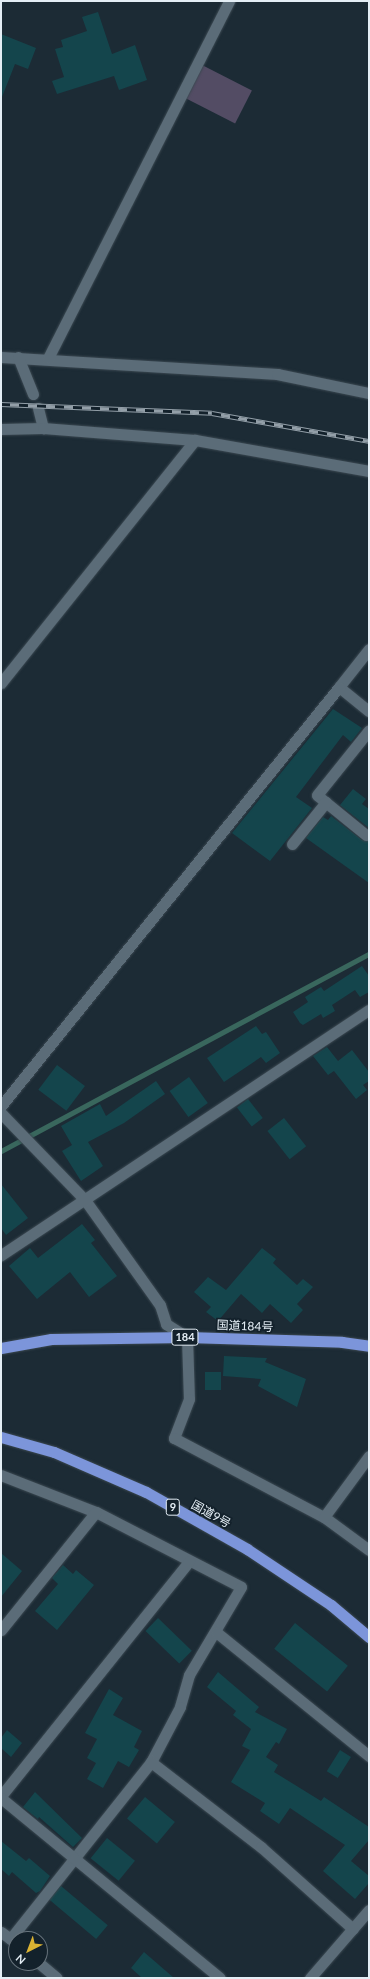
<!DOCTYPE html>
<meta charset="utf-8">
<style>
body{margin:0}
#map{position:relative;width:370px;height:1979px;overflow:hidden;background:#1c2b35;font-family:Lato,"Noto Sans JP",sans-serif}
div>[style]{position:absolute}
.green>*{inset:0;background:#534c64;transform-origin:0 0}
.stream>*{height:5px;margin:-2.5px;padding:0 2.5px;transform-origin:2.5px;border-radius:2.5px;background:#39675d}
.building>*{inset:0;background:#14454c;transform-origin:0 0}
.roads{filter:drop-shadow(0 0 1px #3b4851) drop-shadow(0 0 1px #3b4851)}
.minor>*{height:11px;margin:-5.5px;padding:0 5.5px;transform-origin:5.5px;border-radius:5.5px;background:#5b6c78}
.tertiary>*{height:11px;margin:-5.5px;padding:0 5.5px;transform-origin:5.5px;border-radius:5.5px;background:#5b6c78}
.trunk>*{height:11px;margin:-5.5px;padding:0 5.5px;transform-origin:5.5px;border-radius:5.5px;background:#7c95da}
.rail>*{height:4.5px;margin-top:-2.25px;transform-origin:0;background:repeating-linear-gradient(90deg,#13212b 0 9px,#939fa8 0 18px);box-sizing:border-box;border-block:1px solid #939fa8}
span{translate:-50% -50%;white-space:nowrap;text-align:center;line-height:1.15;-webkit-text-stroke:3.5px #13212b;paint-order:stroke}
.shield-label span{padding:1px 3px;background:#13212b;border:1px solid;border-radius:3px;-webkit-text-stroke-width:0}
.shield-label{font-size:11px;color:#e4eef5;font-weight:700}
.street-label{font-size:12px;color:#e4eef5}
.frame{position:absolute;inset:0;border:2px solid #e4eef5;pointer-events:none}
.north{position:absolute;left:8px;top:1931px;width:40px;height:40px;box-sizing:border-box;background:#13212b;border:1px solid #67737c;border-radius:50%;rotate:222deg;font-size:11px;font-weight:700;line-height:16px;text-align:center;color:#e4eef5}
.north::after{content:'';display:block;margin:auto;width:14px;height:18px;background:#dbb333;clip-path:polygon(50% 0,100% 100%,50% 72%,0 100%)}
</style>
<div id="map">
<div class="green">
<div style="left:202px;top:65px;width:56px;height:37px;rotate:27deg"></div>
</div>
<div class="stream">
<div style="left:1px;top:1151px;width:417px;rotate:-28.2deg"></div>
</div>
<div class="building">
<div style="clip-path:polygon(98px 12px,112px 54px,135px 45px,147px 80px,119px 90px,114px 76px,57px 94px,52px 81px,64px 77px,55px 49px,63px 47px,61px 40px,87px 31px,82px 17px)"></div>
<div style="clip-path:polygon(1px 34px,36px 48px,28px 69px,15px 64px,2px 97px)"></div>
<div style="clip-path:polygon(333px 709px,362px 728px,351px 742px,343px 735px,296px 797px,312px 808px,270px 861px,232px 833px)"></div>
<div style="clip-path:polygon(353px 789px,366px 799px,362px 804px,369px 809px,369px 828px,340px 805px)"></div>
<div style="clip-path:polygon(331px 816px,362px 840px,369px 841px,369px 883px,306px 838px,323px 817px,328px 820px)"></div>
<div style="clip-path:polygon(362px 966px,369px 976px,369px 992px,360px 997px,355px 990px,332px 1005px,335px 1011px,323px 1018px,321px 1014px,303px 1025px,300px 1023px,293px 1012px,308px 1002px,305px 997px,321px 987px,324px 991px)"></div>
<div style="clip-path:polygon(256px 1026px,262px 1034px,266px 1032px,280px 1053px,266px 1063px,261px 1057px,224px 1082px,207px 1058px)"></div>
<div style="clip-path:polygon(327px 1047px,338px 1061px,352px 1050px,369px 1072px,369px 1081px,363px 1085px,367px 1090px,356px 1099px,334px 1071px,328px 1075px,313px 1056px)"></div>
<div style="left:57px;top:1065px;width:35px;height:31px;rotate:37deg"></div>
<div style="left:189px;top:1077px;width:32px;height:24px;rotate:54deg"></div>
<div style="clip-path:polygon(156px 1081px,165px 1094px,124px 1123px,88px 1142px,103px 1166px,81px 1181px,62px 1151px,72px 1145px,61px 1126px,100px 1104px,106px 1116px)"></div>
<div style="left:248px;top:1099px;width:24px;height:14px;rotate:52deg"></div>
<div style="left:284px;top:1118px;width:36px;height:21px;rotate:52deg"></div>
<div style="clip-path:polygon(1px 1184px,28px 1218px,6px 1235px,1px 1228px)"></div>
<div style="clip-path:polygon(82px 1224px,95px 1240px,91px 1243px,117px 1276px,89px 1297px,70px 1272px,37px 1299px,9px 1266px,30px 1248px,38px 1258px)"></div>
<div style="clip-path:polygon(262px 1248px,276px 1259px,273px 1263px,297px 1285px,303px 1279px,313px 1287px,297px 1304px,303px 1310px,291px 1323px,270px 1304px,262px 1313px,241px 1294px,218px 1321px,206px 1312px,211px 1307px,194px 1292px,208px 1277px,226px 1290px)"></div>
<div style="clip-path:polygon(224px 1356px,267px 1358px,265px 1362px,306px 1379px,297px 1407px,258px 1386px,261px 1379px,223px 1376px)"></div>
<div style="left:205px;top:1372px;width:16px;height:18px"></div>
<div style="clip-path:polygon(1px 1553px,22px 1571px,1px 1597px)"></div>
<div style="clip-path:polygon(63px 1565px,73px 1574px,76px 1570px,94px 1585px,57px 1630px,35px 1611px,58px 1584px,52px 1578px)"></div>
<div style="left:158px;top:1618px;width:47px;height:18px;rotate:44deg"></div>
<div style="left:295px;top:1623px;width:68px;height:33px;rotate:39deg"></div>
<div style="clip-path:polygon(218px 1672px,259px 1707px,255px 1712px,287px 1729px,279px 1744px,276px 1742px,266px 1757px,278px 1765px,274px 1772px,321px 1801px,324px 1797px,369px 1827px,369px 1840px,351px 1861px,369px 1876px,369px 1883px,355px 1899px,323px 1871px,345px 1845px,290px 1808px,279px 1824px,260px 1811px,265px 1803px,231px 1782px,250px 1750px,242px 1746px,251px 1729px,233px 1715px,236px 1711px,207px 1687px)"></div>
<div style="clip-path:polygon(109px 1689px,123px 1698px,113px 1715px,142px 1731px,134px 1747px,139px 1750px,129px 1767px,118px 1761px,103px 1788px,87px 1779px,96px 1763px,87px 1758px,97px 1739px,85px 1733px)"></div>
<div style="clip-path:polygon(7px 1730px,22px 1743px,11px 1757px,1px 1748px,1px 1738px)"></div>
<div style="left:340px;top:1750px;width:13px;height:25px;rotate:32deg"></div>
<div style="clip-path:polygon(35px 1792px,82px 1838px,73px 1847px,39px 1817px,38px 1819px,23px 1807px)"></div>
<div style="left:145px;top:1797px;width:39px;height:28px;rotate:40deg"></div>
<div style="left:107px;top:1838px;width:36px;height:26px;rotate:39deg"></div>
<div style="clip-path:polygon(1px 1841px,26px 1861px,29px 1858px,50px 1876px,40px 1891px,36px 1893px,12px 1872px,9px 1876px,1px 1869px)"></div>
<div style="left:61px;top:1886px;width:61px;height:18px;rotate:40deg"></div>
<div style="clip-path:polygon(144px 1952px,174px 1978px,142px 1978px,131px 1968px)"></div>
</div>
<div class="roads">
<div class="minor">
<div style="left:1px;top:357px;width:277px;rotate:3.5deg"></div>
<div style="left:277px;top:374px;width:94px;rotate:11.7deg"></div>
<div style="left:18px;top:357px;width:40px;rotate:68deg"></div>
<div style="left:48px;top:358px;width:400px;rotate:-63.1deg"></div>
<div style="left:38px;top:408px;width:21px;rotate:76deg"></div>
<div style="left:1px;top:429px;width:42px;rotate:-1.4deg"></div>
<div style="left:43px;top:428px;width:152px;rotate:4.5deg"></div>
<div style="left:195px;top:440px;width:177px;rotate:10.1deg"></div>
<div style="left:369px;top:649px;width:48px;rotate:128.3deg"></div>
<div style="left:339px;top:687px;width:38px;rotate:39deg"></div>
<div style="left:1px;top:683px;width:311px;rotate:-51.4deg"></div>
<div style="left:366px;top:835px;width:63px;rotate:-140.8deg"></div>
<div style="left:317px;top:795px;width:83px;rotate:-51.3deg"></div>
<div style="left:292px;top:844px;width:54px;rotate:-51deg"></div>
<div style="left:1px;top:1106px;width:538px;rotate:-51.11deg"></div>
<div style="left:1px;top:1113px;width:121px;rotate:46deg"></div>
<div style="left:85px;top:1200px;width:129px;rotate:54.5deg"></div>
<div style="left:160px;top:1305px;width:20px;rotate:72deg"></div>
<div style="left:166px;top:1324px;width:25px;rotate:32deg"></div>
<div style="left:187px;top:1337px;width:62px;rotate:88.2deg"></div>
<div style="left:189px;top:1399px;width:42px;rotate:111deg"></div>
<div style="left:174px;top:1438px;width:170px;rotate:27.8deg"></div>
<div style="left:324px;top:1517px;width:56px;rotate:36.3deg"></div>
<div style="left:1px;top:1255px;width:442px;rotate:-33.7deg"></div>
<div style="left:1px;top:1475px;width:102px;rotate:21.3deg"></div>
<div style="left:96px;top:1512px;width:163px;rotate:27.3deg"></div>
<div style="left:241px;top:1587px;width:102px;rotate:120.6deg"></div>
<div style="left:189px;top:1675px;width:33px;rotate:106deg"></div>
<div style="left:180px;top:1707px;width:62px;rotate:117.8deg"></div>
<div style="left:151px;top:1762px;width:226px;rotate:128.5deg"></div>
<div style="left:324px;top:1517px;width:76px;rotate:-53.6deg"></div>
<div style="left:1px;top:1630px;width:151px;rotate:-51.2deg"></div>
<div style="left:216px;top:1632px;width:197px;rotate:39deg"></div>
<div style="left:151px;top:1762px;width:139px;rotate:37.7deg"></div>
<div style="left:261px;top:1847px;width:123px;rotate:41.7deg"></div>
<div style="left:1px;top:1796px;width:301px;rotate:-51.3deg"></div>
<div style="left:1px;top:1798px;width:283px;rotate:39.4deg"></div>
<div style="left:1px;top:1932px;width:19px;rotate:36deg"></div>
<div style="left:39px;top:1963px;width:23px;rotate:40deg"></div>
</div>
<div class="tertiary">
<div style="left:310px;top:1978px;width:90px;rotate:-49.1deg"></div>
</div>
<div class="trunk">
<div style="left:1px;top:1348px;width:51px;rotate:-10.2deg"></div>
<div style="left:51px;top:1339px;width:136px;rotate:-0.8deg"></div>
<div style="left:187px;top:1337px;width:155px;rotate:1.8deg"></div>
<div style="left:342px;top:1342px;width:27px;rotate:8deg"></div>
<div style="left:1px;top:1437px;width:55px;rotate:15.8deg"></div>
<div style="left:54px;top:1452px;width:100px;rotate:23.5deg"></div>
<div style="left:146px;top:1492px;width:116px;rotate:29.4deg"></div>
<div style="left:247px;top:1549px;width:101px;rotate:33.7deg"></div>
<div style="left:331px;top:1605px;width:50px;rotate:40.1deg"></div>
</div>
</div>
<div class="rail">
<div style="left:1px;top:404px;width:211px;rotate:2.4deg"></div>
<div style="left:212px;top:413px;width:159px;rotate:10.1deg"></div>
</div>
<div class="shield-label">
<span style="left:185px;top:1337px">184</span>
<span style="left:173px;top:1507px">9</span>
</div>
<div class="street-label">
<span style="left:245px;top:1326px;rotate:2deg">国道184号</span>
<span style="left:211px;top:1514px;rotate:29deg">国道9号</span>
</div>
<div class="frame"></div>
<div class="north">N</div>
</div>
